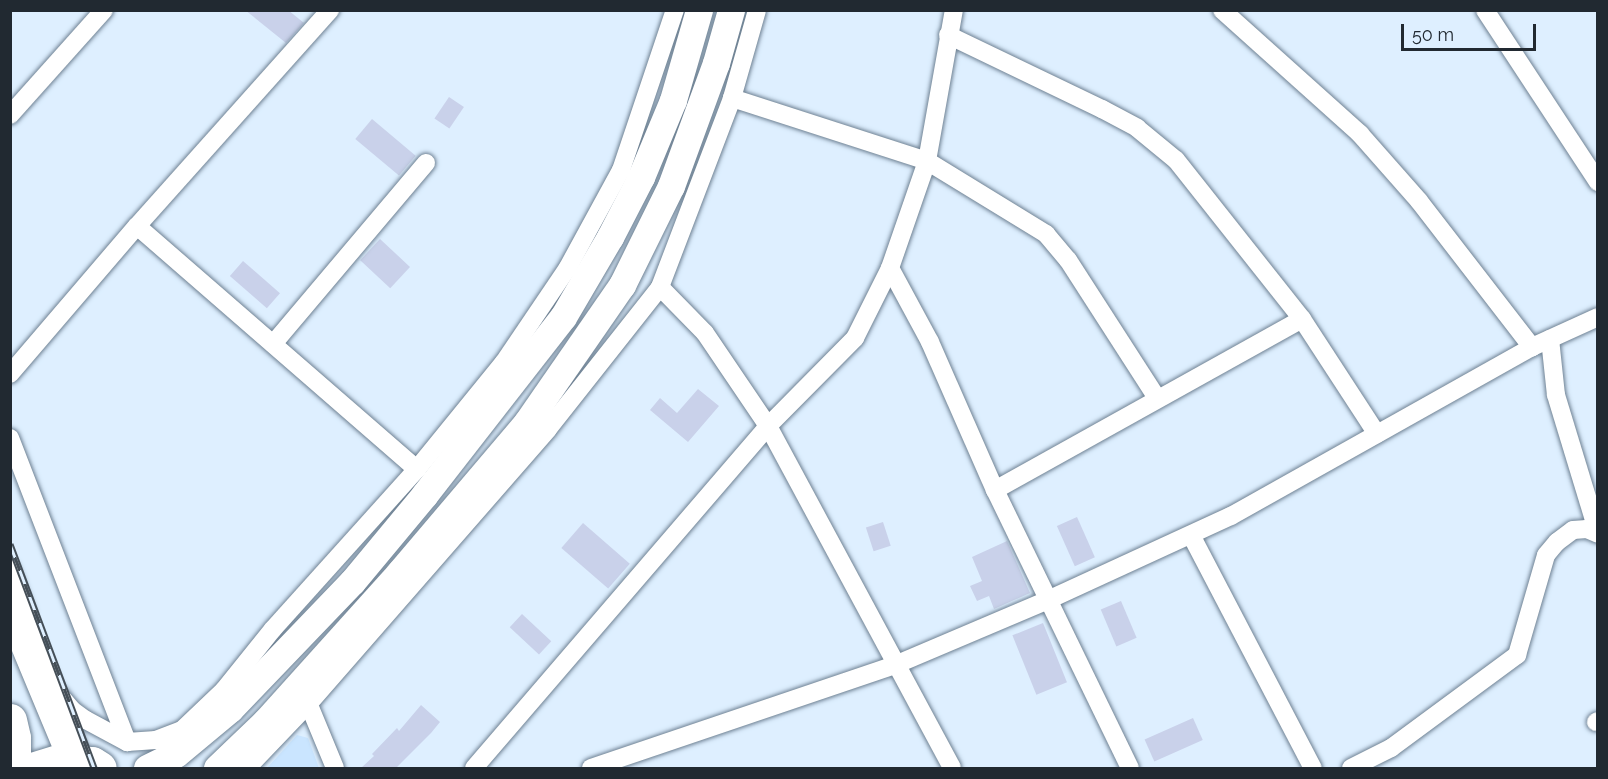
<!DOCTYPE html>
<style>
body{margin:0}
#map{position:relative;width:1608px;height:779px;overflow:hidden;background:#deefff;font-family:Raleway,sans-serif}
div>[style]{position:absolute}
.built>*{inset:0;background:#cae5ff}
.building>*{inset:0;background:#c9d1ea;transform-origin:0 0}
.roads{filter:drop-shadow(0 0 2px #6e8193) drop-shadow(0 0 2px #6e8193)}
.street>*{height:18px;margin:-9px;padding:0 9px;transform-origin:9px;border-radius:9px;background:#fff}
.secondary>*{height:27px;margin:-13.5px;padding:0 13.5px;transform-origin:13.5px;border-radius:13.5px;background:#fff}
.highway>*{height:33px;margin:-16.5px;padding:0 16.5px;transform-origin:16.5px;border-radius:16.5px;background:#fff}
.rail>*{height:7px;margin-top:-3.5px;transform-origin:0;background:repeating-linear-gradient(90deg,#deefff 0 14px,#454f58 0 28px);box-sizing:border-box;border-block:2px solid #454f58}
span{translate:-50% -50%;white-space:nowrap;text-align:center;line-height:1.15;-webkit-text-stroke:4.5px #deefff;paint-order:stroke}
.frame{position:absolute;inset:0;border:12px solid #212931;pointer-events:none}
.scale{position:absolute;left:1401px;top:24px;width:135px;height:27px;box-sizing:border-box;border:3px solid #212931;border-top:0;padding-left:8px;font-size:18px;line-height:21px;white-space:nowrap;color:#212931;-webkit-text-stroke:4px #deefff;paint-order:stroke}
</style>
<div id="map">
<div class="built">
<div style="clip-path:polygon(297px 735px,308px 738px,319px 768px,267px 768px)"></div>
</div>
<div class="building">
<div style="clip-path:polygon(245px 10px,288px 10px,304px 23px,286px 43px)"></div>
<div style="left:449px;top:97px;width:18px;height:26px;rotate:34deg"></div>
<div style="left:372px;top:119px;width:57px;height:26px;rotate:40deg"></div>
<div style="left:380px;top:239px;width:41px;height:29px;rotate:43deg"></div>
<div style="left:243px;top:261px;width:49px;height:20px;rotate:41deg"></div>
<div style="clip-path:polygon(698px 389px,719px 406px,688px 442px,650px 410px,660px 398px,677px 413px)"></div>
<div style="left:1077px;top:517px;width:44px;height:22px;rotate:66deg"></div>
<div style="left:883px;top:522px;width:25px;height:18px;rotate:72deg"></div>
<div style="left:583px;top:523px;width:62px;height:33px;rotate:41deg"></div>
<div style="clip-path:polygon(1007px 541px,1030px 593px,994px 609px,989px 596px,977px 601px,970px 586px,982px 581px,972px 557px)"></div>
<div style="left:1121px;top:601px;width:40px;height:22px;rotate:67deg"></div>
<div style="left:522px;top:614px;width:40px;height:18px;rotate:43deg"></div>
<div style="left:1043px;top:623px;width:64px;height:33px;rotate:68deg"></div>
<div style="clip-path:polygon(421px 705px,440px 722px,431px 733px,396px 768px,361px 768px,374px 756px,372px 754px,397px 728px,399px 731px)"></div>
<div style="left:1193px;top:718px;width:24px;height:53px;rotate:66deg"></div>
</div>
<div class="roads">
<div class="street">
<div style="left:1222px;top:10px;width:186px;rotate:41.9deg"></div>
<div style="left:1360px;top:134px;width:89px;rotate:48.6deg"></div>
<div style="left:1419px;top:201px;width:185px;rotate:52.3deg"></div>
<div style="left:1485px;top:10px;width:206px;rotate:56.7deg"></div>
<div style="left:948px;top:35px;width:171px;rotate:25.7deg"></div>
<div style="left:1102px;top:109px;width:40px;rotate:28deg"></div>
<div style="left:1137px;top:128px;width:50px;rotate:39.4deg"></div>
<div style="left:1176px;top:160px;width:203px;rotate:51.6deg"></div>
<div style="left:1302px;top:319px;width:137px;rotate:56.9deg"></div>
<div style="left:732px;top:98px;width:205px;rotate:17.9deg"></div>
<div style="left:927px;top:161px;width:140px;rotate:31.5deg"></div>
<div style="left:1046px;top:234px;width:34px;rotate:50deg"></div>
<div style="left:1068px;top:260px;width:164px;rotate:57.2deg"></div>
<div style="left:10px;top:115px;width:141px;rotate:-48.2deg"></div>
<div style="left:137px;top:226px;width:371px;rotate:41deg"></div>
<div style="left:890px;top:268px;width:84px;rotate:61.6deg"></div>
<div style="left:930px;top:342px;width:162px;rotate:66.3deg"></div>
<div style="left:995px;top:490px;width:309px;rotate:64.1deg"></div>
<div style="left:660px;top:287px;width:64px;rotate:45.6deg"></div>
<div style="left:705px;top:333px;width:112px;rotate:55.9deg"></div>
<div style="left:768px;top:426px;width:388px;rotate:61.7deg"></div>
<div style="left:1550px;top:339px;width:56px;rotate:83.9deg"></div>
<div style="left:1556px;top:395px;width:144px;rotate:73.1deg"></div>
<div style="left:273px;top:344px;width:237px;rotate:-49.8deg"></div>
<div style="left:10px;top:374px;width:195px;rotate:-49.4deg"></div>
<div style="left:137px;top:226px;width:290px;rotate:-48.2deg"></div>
<div style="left:10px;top:438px;width:326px;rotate:68.9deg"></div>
<div style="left:995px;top:490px;width:351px;rotate:-29.1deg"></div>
<div style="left:1191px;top:535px;width:263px;rotate:62.4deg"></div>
<div style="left:10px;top:569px;width:47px;rotate:70deg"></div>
<div style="left:57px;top:692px;width:23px;rotate:50deg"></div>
<div style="left:72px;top:710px;width:17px;rotate:36deg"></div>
<div style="left:86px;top:720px;width:47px;rotate:28.2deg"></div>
<div style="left:127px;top:742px;width:29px;rotate:-4deg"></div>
<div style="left:156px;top:740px;width:28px;rotate:-21deg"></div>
<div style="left:182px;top:730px;width:58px;rotate:-43.6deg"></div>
<div style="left:224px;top:690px;width:78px;rotate:-51.2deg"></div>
<div style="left:273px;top:629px;width:215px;rotate:-48deg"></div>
<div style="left:417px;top:469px;width:138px;rotate:-50.9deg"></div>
<div style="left:504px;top:362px;width:112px;rotate:-55.9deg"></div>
<div style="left:567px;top:269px;width:113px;rotate:-61.4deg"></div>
<div style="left:621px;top:170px;width:169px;rotate:-71.4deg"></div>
<div style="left:304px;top:693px;width:81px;rotate:67.5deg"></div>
<div style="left:1596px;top:722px;width:2px;rotate:-27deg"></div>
<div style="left:247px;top:768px;width:91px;rotate:-46.3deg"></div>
<div style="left:310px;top:702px;width:362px;rotate:-48.9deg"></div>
<div style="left:548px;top:429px;width:181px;rotate:-51.7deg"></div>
<div style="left:660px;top:287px;width:202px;rotate:-69.1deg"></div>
<div style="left:732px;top:98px;width:91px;rotate:-74.1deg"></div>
<div style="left:474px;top:768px;width:451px;rotate:-49.3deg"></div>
<div style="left:768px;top:426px;width:124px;rotate:-45.3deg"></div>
<div style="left:855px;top:338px;width:78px;rotate:-63.4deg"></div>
<div style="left:890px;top:268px;width:113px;rotate:-70.9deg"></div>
<div style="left:927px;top:161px;width:153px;rotate:-79.9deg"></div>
<div style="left:591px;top:768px;width:321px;rotate:-18.7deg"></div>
<div style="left:895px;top:665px;width:166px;rotate:-23deg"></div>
<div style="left:1048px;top:600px;width:201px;rotate:-24.7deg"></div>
<div style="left:1231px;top:516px;width:345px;rotate:-29.3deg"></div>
<div style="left:1532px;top:347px;width:72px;rotate:-24.4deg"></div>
<div style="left:1351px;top:768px;width:45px;rotate:-26.6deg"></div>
<div style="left:1391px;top:748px;width:157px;rotate:-36.4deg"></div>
<div style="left:1517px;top:655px;width:104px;rotate:-73.8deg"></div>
<div style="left:1546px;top:555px;width:17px;rotate:-50deg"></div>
<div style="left:1557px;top:542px;width:20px;rotate:-37deg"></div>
<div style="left:1573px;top:530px;width:14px;rotate:-4deg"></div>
<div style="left:1587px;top:529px;width:12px;rotate:24deg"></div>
</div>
<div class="secondary">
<div style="left:147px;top:768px;width:32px;rotate:-26deg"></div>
<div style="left:176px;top:754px;width:70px;rotate:-39.8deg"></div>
<div style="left:230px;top:709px;width:176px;rotate:-46.2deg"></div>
<div style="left:352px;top:582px;width:114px;rotate:-50.3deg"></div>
<div style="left:425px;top:494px;width:224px;rotate:-52.1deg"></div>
<div style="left:563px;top:317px;width:93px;rotate:-59.6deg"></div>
<div style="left:610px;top:237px;width:68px;rotate:-62.7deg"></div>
<div style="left:641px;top:177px;width:83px;rotate:-67.4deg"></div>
<div style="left:673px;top:100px;width:94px;rotate:-73.9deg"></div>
<div style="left:217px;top:768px;width:68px;rotate:-43.8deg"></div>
<div style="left:266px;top:721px;width:200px;rotate:-48deg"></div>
<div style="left:400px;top:572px;width:197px;rotate:-49.7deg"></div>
<div style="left:527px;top:422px;width:167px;rotate:-55.3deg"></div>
<div style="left:622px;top:285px;width:110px;rotate:-63.7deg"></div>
<div style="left:671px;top:186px;width:131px;rotate:-69.9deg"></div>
<div style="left:716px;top:63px;width:55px;rotate:-74.2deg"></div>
</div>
<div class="highway">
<div style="left:10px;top:604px;width:169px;rotate:67.4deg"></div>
<div style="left:10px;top:720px;width:18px;rotate:77deg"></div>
<div style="left:14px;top:738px;width:30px;rotate:90deg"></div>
<div style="left:35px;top:768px;width:27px;rotate:-17deg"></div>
<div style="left:61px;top:760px;width:31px;rotate:6deg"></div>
<div style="left:92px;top:763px;width:9px;rotate:32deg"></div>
</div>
</div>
<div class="rail">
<div style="left:10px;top:544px;width:239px;rotate:69.4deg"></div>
</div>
<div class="frame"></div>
<div class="scale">50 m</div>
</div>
